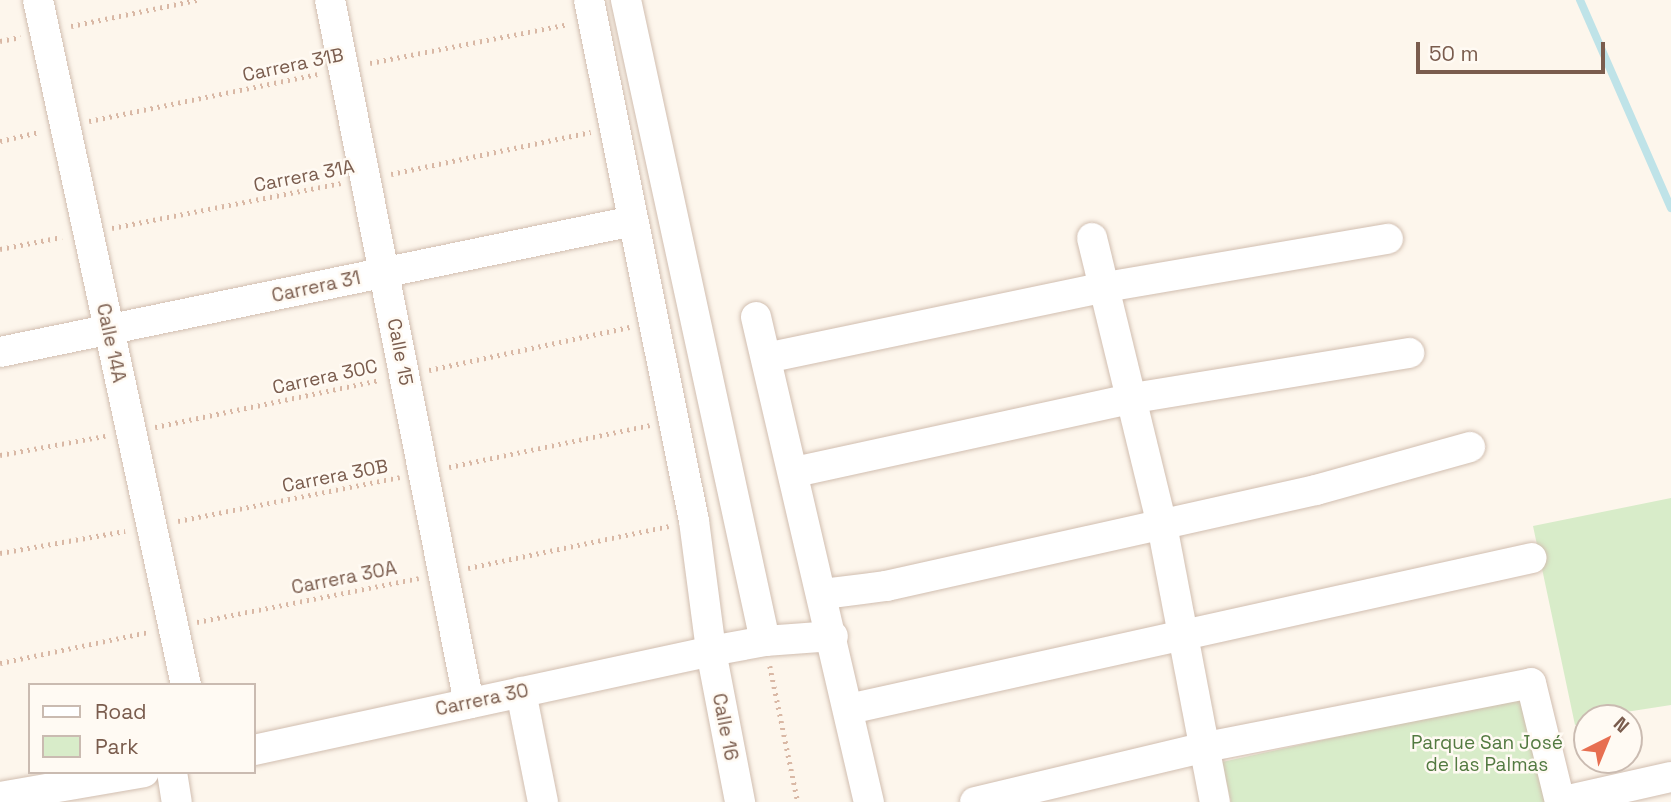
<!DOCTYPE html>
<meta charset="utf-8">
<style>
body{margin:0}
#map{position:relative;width:1671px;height:802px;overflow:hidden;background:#fdf6ec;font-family:"Space Grotesk",sans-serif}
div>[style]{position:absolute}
.green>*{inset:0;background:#d8ecc9}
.stream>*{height:8px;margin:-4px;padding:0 4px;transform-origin:4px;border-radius:4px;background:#bfe3e8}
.path>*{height:4.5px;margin-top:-2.25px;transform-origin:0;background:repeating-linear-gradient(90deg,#d9b8a5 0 2px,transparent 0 7px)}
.roads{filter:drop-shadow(0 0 2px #d1beb0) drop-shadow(0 0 2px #d1beb0)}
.street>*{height:30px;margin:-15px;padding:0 15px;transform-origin:15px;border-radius:15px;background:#fff}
span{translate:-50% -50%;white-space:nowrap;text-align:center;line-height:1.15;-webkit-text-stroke:5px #fffaf3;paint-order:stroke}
.street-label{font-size:19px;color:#7a5c4d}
.park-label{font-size:19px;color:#537a41}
.legend{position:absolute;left:28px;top:683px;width:228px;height:91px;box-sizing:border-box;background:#fffaf3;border:2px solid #cabbb1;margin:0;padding:9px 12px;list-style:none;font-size:21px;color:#7a5c4d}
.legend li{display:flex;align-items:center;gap:14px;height:35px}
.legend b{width:35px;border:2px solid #cabbb1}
.north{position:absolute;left:1573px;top:704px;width:70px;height:70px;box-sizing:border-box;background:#fffaf3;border:2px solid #cabbb1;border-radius:50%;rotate:43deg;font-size:19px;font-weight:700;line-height:28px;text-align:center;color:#7a5c4d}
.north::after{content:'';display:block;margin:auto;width:24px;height:32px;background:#e76f51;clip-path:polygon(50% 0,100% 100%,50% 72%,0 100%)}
.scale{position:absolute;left:1416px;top:42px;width:189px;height:32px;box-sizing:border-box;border:4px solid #7a5c4d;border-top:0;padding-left:9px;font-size:21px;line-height:24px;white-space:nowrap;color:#7a5c4d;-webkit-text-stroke:5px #fffaf3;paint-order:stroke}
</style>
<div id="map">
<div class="green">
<div style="clip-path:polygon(1671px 498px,1671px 705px,1587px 718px,1587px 723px,1575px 725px,1533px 526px)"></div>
<div style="clip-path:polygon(1524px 696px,1548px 802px,1231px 802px,1222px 762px)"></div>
</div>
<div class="stream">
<div style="left:1580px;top:0;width:227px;rotate:66.4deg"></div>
</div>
<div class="path">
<div style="left:71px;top:26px;width:129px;rotate:-11.7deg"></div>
<div style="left:0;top:41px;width:21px;rotate:-11deg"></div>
<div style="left:370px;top:63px;width:202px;rotate:-11.1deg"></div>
<div style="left:89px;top:121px;width:233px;rotate:-11.6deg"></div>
<div style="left:0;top:141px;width:40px;rotate:-13deg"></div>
<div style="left:391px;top:174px;width:204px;rotate:-11.9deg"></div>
<div style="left:112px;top:228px;width:233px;rotate:-11.1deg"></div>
<div style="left:0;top:249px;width:63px;rotate:-11deg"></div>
<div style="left:429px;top:370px;width:205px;rotate:-12.1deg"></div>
<div style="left:155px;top:427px;width:229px;rotate:-11.8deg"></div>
<div style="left:0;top:455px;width:107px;rotate:-10.3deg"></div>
<div style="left:449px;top:467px;width:205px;rotate:-11.8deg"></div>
<div style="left:178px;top:521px;width:226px;rotate:-11.2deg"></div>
<div style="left:0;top:553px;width:127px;rotate:-10deg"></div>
<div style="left:468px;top:568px;width:205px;rotate:-11.8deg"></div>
<div style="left:197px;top:622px;width:226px;rotate:-11.2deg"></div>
<div style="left:0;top:663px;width:151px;rotate:-11.8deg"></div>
<div style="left:770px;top:666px;width:139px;rotate:78.4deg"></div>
</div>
<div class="roads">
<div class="street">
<div style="left:38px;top:0;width:701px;rotate:77.81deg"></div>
<div style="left:330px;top:0;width:717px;rotate:78.82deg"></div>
<div style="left:589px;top:0;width:531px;rotate:78.61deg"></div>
<div style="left:694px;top:521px;width:131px;rotate:82.5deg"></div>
<div style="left:711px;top:651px;width:154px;rotate:79.1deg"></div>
<div style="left:626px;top:0;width:656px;rotate:77.76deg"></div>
<div style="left:1092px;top:238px;width:295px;rotate:76.3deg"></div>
<div style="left:1162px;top:525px;width:282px;rotate:79.2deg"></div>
<div style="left:756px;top:317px;width:498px;rotate:76.9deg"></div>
<div style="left:0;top:352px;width:646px;rotate:-11.69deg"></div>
<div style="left:766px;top:358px;width:347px;rotate:-11.8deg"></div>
<div style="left:1106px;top:287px;width:286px;rotate:-9.7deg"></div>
<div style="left:795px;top:472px;width:347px;rotate:-12.3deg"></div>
<div style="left:1134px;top:398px;width:279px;rotate:-9.3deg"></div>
<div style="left:823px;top:594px;width:64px;rotate:-7.2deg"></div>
<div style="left:886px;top:586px;width:441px;rotate:-12.6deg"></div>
<div style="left:1316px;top:490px;width:160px;rotate:-15.6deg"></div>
<div style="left:521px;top:692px;width:112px;rotate:78.7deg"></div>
<div style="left:849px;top:709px;width:699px;rotate:-12.47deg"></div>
<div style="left:254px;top:750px;width:468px;rotate:-12.2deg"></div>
<div style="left:711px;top:651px;width:55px;rotate:-10.5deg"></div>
<div style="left:765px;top:641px;width:68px;rotate:-4.2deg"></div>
<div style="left:172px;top:772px;width:30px;rotate:81deg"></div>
<div style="left:0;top:797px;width:146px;rotate:-9.8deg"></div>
<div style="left:975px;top:802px;width:237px;rotate:-13.4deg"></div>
<div style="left:1206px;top:747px;width:331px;rotate:-11.1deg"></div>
<div style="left:1531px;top:683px;width:122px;rotate:76.3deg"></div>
<div style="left:1560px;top:802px;width:114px;rotate:-12.7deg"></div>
</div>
</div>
<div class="street-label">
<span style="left:293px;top:65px;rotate:-12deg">Carrera 31B</span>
<span style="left:304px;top:176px;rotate:-11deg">Carrera 31A</span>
<span style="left:316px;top:287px;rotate:-12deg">Carrera 31</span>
<span style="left:111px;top:343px;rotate:78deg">Calle 14A</span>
<span style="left:400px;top:352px;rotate:79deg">Calle 15</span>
<span style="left:325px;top:377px;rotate:-12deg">Carrera 30C</span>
<span style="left:335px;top:476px;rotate:-11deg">Carrera 30B</span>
<span style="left:344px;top:578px;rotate:-11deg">Carrera 30A</span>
<span style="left:482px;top:700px;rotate:-12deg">Carrera 30</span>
<span style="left:725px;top:727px;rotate:79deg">Calle 16</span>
</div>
<div class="park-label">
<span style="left:1487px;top:754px">Parque San José<br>de las Palmas</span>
</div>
<ul class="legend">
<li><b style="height:9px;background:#fff"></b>Road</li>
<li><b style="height:19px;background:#d8ecc9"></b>Park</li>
</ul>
<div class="north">N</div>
<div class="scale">50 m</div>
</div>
